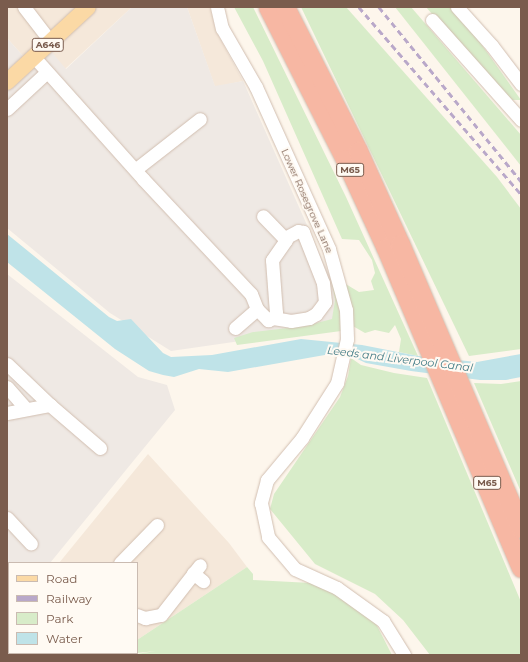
<!DOCTYPE html>
<style>
body{margin:0}
#map{position:relative;width:528px;height:662px;overflow:hidden;background:#fdf6ec;font-family:Montserrat,sans-serif}
div>[style]{position:absolute}
.residential>*{inset:0;background:#f5e8da}
.industrial>*{inset:0;background:#efe9e4}
.green>*{inset:0;background:#d8ecc9}
.water>*{inset:0;background:#bfe3e8}
.roads{filter:drop-shadow(0 0 1px #d1beb0) drop-shadow(0 0 1px #d1beb0)}
.minor>*{height:13px;margin:-6.5px;padding:0 6.5px;transform-origin:6.5px;border-radius:6.5px;background:#fff}
.major>*{height:16px;margin:-8px;padding:0 8px;transform-origin:8px;border-radius:8px;background:#fbd9a5}
.highway>*{height:19px;margin:-9.5px;padding:0 9.5px;transform-origin:9.5px;border-radius:9.5px;background:#f7b7a3}
.rail>*{height:2.5px;margin-top:-1.25px;transform-origin:0;background:repeating-linear-gradient(90deg,#b9a8c9 0 6px,transparent 0 10px)}
span{translate:-50% -50%;white-space:nowrap;text-align:center;line-height:1.15;-webkit-text-stroke:4px #fffaf3;paint-order:stroke}
.shield-label span{padding:1px 3px;background:#fffaf3;border:1px solid;border-radius:3px;-webkit-text-stroke-width:0}
.shield-label{font-size:9px;color:#7a5c4d;font-weight:700}
.street-label{font-size:10px;color:#7a5c4d}
.water-label{font-size:11px;color:#437c86;font-style:italic}
.frame{position:absolute;inset:0;border:8px solid #7a5c4d;pointer-events:none}
.legend{position:absolute;left:8px;top:562px;width:130px;height:92px;box-sizing:border-box;background:#fffaf3;border:1px solid #cabbb1;margin:0;padding:5px 7px;list-style:none;font-size:12px;color:#7a5c4d}
.legend li{display:flex;align-items:center;gap:8px;height:20px}
.legend b{width:20px;border:1px solid #cabbb1}
</style>
<div id="map">
<div class="residential">
<div style="clip-path:polygon(7px 7px,132px 7px,65px 69px,32px 66px,7px 38px)"></div>
<div style="clip-path:polygon(187px 7px,210px 7px,216px 31px,243px 81px,215px 87px)"></div>
<div style="clip-path:polygon(148px 454px,229px 543px,247px 567px,137px 640px,137px 563px,59px 563px)"></div>
<div style="clip-path:polygon(7px 616px,9px 616px,9px 653px,100px 653px,7px 655px)"></div>
</div>
<div class="industrial">
<div style="clip-path:polygon(132px 7px,187px 7px,215px 86px,243px 81px,331px 279px,335px 300px,332px 328px,171px 351px,110px 313px,7px 228px,7px 91px,50px 50px,66px 69px)"></div>
<div style="clip-path:polygon(7px 38px,24px 57px,7px 72px)"></div>
<div style="clip-path:polygon(7px 274px,138px 377px,167px 385px,175px 410px,50px 563px,9px 563px,7px 616px)"></div>
</div>
<div class="green">
<div style="clip-path:polygon(234px 7px,253px 7px,346px 197px,418px 356px,399px 352px,401px 339px,395px 325px,389px 333px,375px 330px,365px 333px,351px 325px,344px 283px,359px 292px,374px 290px,371px 281px,375px 273px,372px 260px,359px 240px,342px 239px,263px 61px)"></div>
<div style="clip-path:polygon(301px 7px,346px 7px,497px 177px,521px 209px,521px 349px,469px 356px)"></div>
<div style="clip-path:polygon(395px 7px,411px 7px,521px 135px,521px 166px)"></div>
<div style="clip-path:polygon(426px 7px,455px 7px,521px 100px,506px 100px)"></div>
<div style="clip-path:polygon(331px 279px,342px 311px,341px 331px,237px 345px,234px 338px,253px 332px,305px 326px,332px 319px,335px 300px)"></div>
<div style="clip-path:polygon(351px 358px,361px 365px,394px 373px,427px 378px,521px 602px,521px 655px,430px 655px,403px 620px,375px 594px,315px 564px,270px 509px,274px 494px,340px 397px,348px 376px)"></div>
<div style="clip-path:polygon(521px 381px,521px 492px,474px 383px,501px 384px)"></div>
<div style="clip-path:polygon(247px 567px,253px 574px,253px 580px,330px 584px,370px 612px,392px 655px,94px 655px,100px 653px,136px 654px,156px 651px,137px 653px,137px 640px)"></div>
</div>
<div class="water">
<div style="clip-path:polygon(7px 234px,109px 317px,117px 321px,131px 319px,163px 353px,171px 357px,212px 355px,301px 339px,362px 345px,418px 356px,477px 362px,521px 354px,521px 377px,506px 380px,480px 380px,411px 371px,366px 363px,351px 356px,336px 353px,228px 372px,199px 369px,174px 377px,163px 375px,149px 371px,115px 349px,7px 262px)"></div>
</div>
<div class="roads">
<div class="minor">
<div style="left:24px;top:7px;width:44px;rotate:52.4deg"></div>
<div style="left:217px;top:7px;width:22px;rotate:77deg"></div>
<div style="left:222px;top:28px;width:68px;rotate:60deg"></div>
<div style="left:256px;top:87px;width:178px;rotate:65.7deg"></div>
<div style="left:329px;top:249px;width:63px;rotate:74.4deg"></div>
<div style="left:346px;top:310px;width:29px;rotate:88deg"></div>
<div style="left:347px;top:339px;width:45px;rotate:102.8deg"></div>
<div style="left:337px;top:383px;width:65px;rotate:122.5deg"></div>
<div style="left:302px;top:438px;width:55px;rotate:129.8deg"></div>
<div style="left:267px;top:480px;width:24px;rotate:105deg"></div>
<div style="left:261px;top:503px;width:35px;rotate:78deg"></div>
<div style="left:268px;top:537px;width:42px;rotate:49.8deg"></div>
<div style="left:295px;top:569px;width:46px;rotate:24.3deg"></div>
<div style="left:337px;top:588px;width:57px;rotate:35.7deg"></div>
<div style="left:383px;top:621px;width:40px;rotate:58deg"></div>
<div style="left:457px;top:7px;width:52px;rotate:48.1deg"></div>
<div style="left:492px;top:46px;width:48px;rotate:52.7deg"></div>
<div style="left:432px;top:20px;width:134px;rotate:48.3deg"></div>
<div style="left:34px;top:57px;width:164px;rotate:48.2deg"></div>
<div style="left:143px;top:179px;width:158px;rotate:46.8deg"></div>
<div style="left:251px;top:294px;width:16px;rotate:68deg"></div>
<div style="left:257px;top:309px;width:29px;rotate:139deg"></div>
<div style="left:7px;top:109px;width:54px;rotate:-42.8deg"></div>
<div style="left:136px;top:169px;width:81px;rotate:-38deg"></div>
<div style="left:257px;top:309px;width:16px;rotate:45deg"></div>
<div style="left:268px;top:320px;width:5px;rotate:-22deg"></div>
<div style="left:273px;top:318px;width:6px;rotate:-59deg"></div>
<div style="left:276px;top:313px;width:53px;rotate:-94.3deg"></div>
<div style="left:272px;top:260px;width:24px;rotate:-55deg"></div>
<div style="left:286px;top:240px;width:33px;rotate:-134deg"></div>
<div style="left:273px;top:318px;width:18px;rotate:9deg"></div>
<div style="left:291px;top:321px;width:18px;rotate:-9deg"></div>
<div style="left:309px;top:318px;width:8px;rotate:-30deg"></div>
<div style="left:316px;top:314px;width:15px;rotate:-53deg"></div>
<div style="left:325px;top:302px;width:19px;rotate:-96deg"></div>
<div style="left:323px;top:283px;width:55px;rotate:-111.4deg"></div>
<div style="left:303px;top:232px;width:5px;rotate:-169deg"></div>
<div style="left:298px;top:231px;width:15px;rotate:152deg"></div>
<div style="left:7px;top:364px;width:59px;rotate:43.6deg"></div>
<div style="left:7px;top:387px;width:29px;rotate:49deg"></div>
<div style="left:7px;top:413px;width:44px;rotate:-10.5deg"></div>
<div style="left:50px;top:405px;width:66px;rotate:40.7deg"></div>
<div style="left:7px;top:518px;width:35px;rotate:47deg"></div>
<div style="left:120px;top:563px;width:53px;rotate:-45.8deg"></div>
<div style="left:193px;top:573px;width:13px;rotate:39deg"></div>
<div style="left:137px;top:615px;width:9px;rotate:21deg"></div>
<div style="left:145px;top:618px;width:16px;rotate:-11deg"></div>
<div style="left:161px;top:615px;width:63px;rotate:-52deg"></div>
<div style="left:7px;top:624px;width:2px;rotate:-27deg"></div>
</div>
<div class="major">
<div style="left:7px;top:82px;width:110px;rotate:-42.8deg"></div>
</div>
<div class="highway">
<div style="left:268px;top:7px;width:170px;rotate:63.1deg"></div>
<div style="left:345px;top:159px;width:98px;rotate:65.3deg"></div>
<div style="left:386px;top:248px;width:347px;rotate:67.1deg"></div>
<div style="left:285px;top:7px;width:161px;rotate:63.1deg"></div>
<div style="left:358px;top:151px;width:102px;rotate:65.7deg"></div>
<div style="left:400px;top:244px;width:309px;rotate:66.9deg"></div>
</div>
</div>
<div class="rail">
<div style="left:359px;top:7px;width:247px;rotate:49.1deg"></div>
<div style="left:379px;top:7px;width:225px;rotate:50.8deg"></div>
</div>
<div class="shield-label">
<span style="left:48px;top:45px">A646</span>
<span style="left:350px;top:170px">M65</span>
<span style="left:487px;top:483px">M65</span>
</div>
<div class="street-label">
<span style="left:307px;top:201px;rotate:66deg">Lower Rosegrove Lane</span>
</div>
<div class="water-label">
<span style="left:400px;top:359px;rotate:7deg">Leeds and Liverpool Canal</span>
</div>
<div class="frame"></div>
<ul class="legend">
<li><b style="height:5px;background:#fbd9a5"></b>Road</li>
<li><b style="height:5px;background:#b9a8c9"></b>Railway</li>
<li><b style="height:11px;background:#d8ecc9"></b>Park</li>
<li><b style="height:11px;background:#bfe3e8"></b>Water</li>
</ul>
</div>
